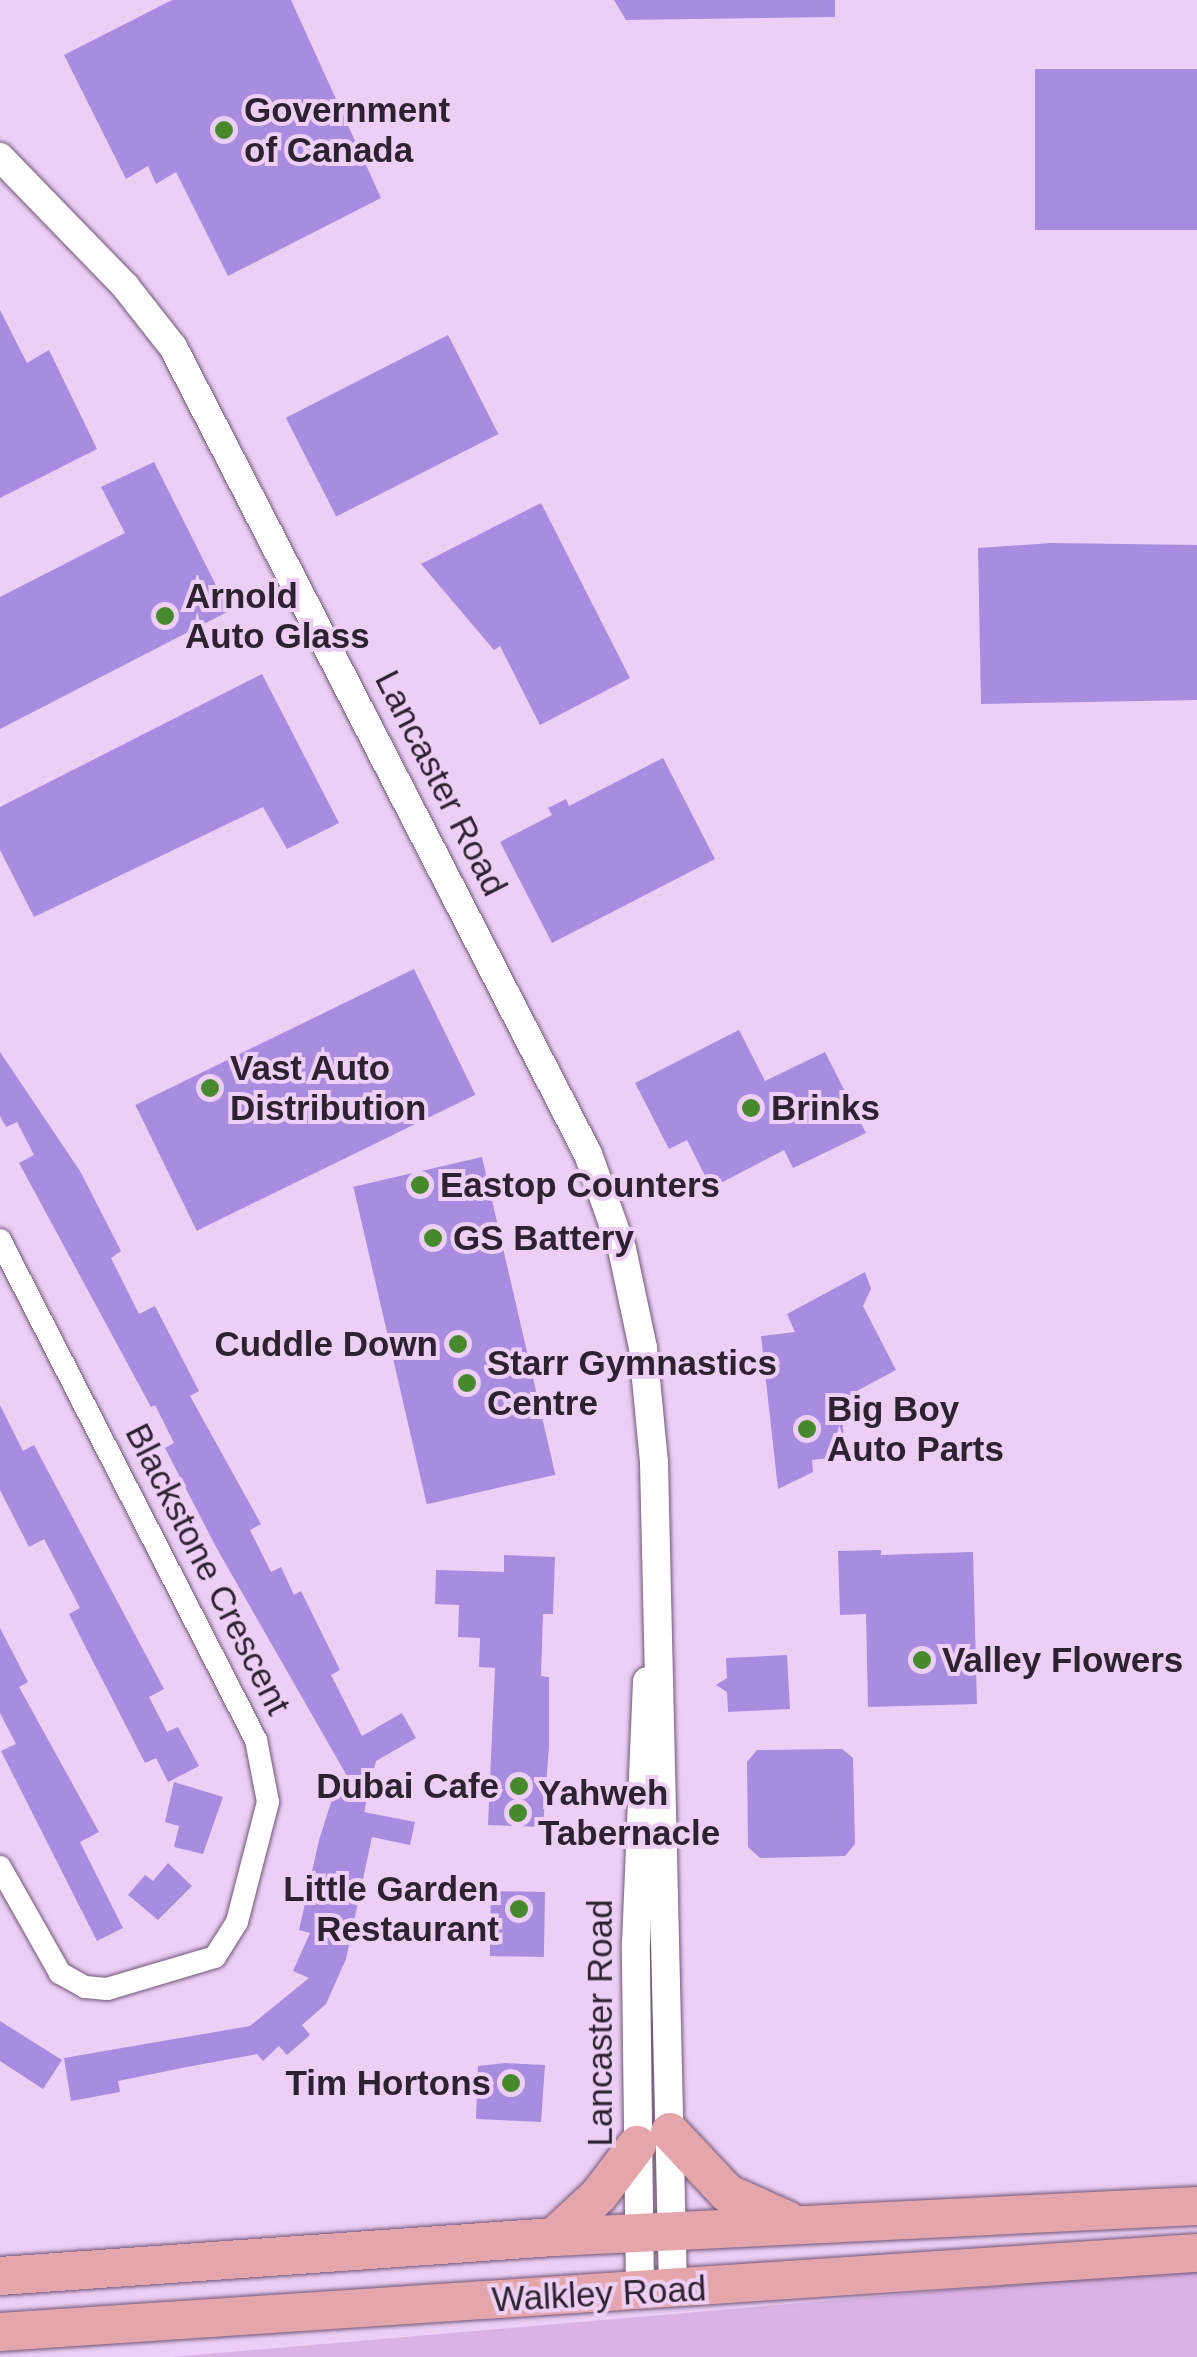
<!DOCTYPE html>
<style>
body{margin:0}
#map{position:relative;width:1197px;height:2357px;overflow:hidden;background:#edcff6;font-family:Helvetica,sans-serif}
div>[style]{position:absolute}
.green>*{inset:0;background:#dab3e6}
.building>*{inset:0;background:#a78cdf;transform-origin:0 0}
.roads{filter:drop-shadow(0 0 2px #705678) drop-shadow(0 0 2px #705678)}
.minor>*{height:22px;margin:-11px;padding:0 11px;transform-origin:11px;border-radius:11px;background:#fff}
.tertiary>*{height:28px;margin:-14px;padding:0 14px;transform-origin:14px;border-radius:14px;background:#fff}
.primary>*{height:38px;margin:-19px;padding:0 19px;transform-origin:19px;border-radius:19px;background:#e4a6aa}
.dots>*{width:28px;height:28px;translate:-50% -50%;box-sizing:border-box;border:5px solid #edcff6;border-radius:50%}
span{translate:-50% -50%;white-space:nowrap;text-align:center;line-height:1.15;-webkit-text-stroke:8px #edcff6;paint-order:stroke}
.poi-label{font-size:35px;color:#2d2230;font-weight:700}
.left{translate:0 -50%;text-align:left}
.right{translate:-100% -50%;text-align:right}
.street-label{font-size:35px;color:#2d2230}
</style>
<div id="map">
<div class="green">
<div style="clip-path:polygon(1197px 2269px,1197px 2357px,172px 2357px)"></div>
</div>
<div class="building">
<div style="clip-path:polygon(172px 0,291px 0,381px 198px,228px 276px,176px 172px,156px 184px,148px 166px,126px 179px,64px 55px)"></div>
<div style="clip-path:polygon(614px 0,835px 0,835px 17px,626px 20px)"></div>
<div style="left:1197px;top:69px;width:161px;height:162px;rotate:90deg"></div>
<div style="clip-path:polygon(0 310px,27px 363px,49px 350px,97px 449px,0 498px)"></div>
<div style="left:448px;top:335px;width:111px;height:182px;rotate:63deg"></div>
<div style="clip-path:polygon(154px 462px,229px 611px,0 729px,0 597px,125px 533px,101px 487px)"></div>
<div style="clip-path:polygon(541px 503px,630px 678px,540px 725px,500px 646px,494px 650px,421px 564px)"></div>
<div style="clip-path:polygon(1051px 543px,1197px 545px,1197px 700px,981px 704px,978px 548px)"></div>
<div style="clip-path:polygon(262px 674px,339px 823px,287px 849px,263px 807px,34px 917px,0 850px,0 807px)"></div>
<div style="clip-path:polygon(663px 758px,715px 859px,552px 943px,500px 842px,552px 815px,548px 808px,566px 799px,569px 806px)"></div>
<div style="left:414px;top:969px;width:140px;height:310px;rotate:64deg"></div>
<div style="clip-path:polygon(739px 1030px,765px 1081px,825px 1052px,866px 1133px,793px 1168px,784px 1150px,711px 1188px,687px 1140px,669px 1149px,635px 1083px)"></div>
<div style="clip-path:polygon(0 1052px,80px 1171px,121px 1251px,111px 1258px,139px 1314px,155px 1306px,199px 1391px,190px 1396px,261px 1524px,250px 1530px,271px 1572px,281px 1567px,294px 1595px,301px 1591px,340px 1670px,331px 1675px,362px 1736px,402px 1713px,416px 1738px,376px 1761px,364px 1812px,415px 1822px,410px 1845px,372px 1837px,346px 1959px,326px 2004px,302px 2025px,310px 2035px,287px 2055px,279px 2046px,263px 2061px,257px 2054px,187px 2067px,118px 2081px,120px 2092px,71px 2101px,64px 2058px,250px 2026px,309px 1978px,293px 1971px,310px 1933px,299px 1930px,319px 1840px,335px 1790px,359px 1797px,216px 1547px,165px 1448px,174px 1443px,155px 1405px,151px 1407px,19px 1163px,34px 1155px,17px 1122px,6px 1127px,0 1116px)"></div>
<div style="left:482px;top:1157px;width:326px;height:132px;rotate:77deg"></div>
<div style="clip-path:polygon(865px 1272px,871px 1289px,863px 1306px,896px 1370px,840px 1400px,846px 1456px,812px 1460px,813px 1472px,778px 1489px,761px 1336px,795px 1332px,787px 1314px)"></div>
<div style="clip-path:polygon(0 1405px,23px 1451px,34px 1445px,164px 1689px,149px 1697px,167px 1732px,178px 1727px,199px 1766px,168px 1782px,156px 1758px,145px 1763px,82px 1640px,69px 1614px,80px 1608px,44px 1539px,29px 1547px,0 1490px)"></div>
<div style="clip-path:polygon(881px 1550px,881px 1555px,973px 1552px,977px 1704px,868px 1707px,866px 1614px,840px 1615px,838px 1551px)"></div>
<div style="clip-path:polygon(504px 1555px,555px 1557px,553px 1614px,543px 1614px,541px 1676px,549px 1677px,549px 1746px,543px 1827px,488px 1825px,495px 1668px,479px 1667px,480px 1638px,458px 1637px,459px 1605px,435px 1604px,436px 1570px,504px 1572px)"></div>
<div style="clip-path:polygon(0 1628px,28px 1682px,19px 1687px,99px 1832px,80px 1842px,123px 1928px,97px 1941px,1px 1751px,16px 1744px,0 1713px)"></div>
<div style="clip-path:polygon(787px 1655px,790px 1709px,728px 1712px,727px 1692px,716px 1685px,727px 1678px,726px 1658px)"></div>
<div style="clip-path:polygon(842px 1749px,853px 1758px,855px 1844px,845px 1856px,760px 1858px,748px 1847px,747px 1762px,757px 1750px)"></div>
<div style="clip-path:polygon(174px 1782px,223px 1797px,203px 1854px,174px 1847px,179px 1826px,165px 1822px)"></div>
<div style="clip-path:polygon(168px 1863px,192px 1886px,158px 1920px,128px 1895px,145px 1875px,153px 1881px)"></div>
<div style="left:545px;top:1892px;width:65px;height:54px;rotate:91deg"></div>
<div style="clip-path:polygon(0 2021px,62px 2060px,43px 2089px,0 2061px)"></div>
<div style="clip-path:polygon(505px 2063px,545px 2065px,541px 2122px,476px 2119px,478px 2066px)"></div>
</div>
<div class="roads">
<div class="minor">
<div style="left:0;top:1240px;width:562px;rotate:62.89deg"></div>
<div style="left:256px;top:1740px;width:63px;rotate:79deg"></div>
<div style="left:268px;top:1802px;width:124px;rotate:104.5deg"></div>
<div style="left:237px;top:1922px;width:41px;rotate:122.2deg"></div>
<div style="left:215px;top:1957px;width:113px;rotate:163.5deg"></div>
<div style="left:107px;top:1989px;width:22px;rotate:-175deg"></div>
<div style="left:85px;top:1987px;width:29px;rotate:-151deg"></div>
<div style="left:60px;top:1973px;width:122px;rotate:-119.5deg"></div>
</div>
<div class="tertiary">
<div style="left:0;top:157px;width:180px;rotate:45.9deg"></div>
<div style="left:125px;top:286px;width:78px;rotate:51.8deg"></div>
<div style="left:173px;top:347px;width:907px;rotate:62.79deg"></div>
<div style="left:588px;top:1154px;width:101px;rotate:70.3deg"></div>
<div style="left:622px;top:1249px;width:101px;rotate:78deg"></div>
<div style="left:643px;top:1348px;width:116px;rotate:84.5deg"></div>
<div style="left:654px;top:1463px;width:827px;rotate:88.68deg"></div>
<div style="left:640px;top:2292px;width:349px;rotate:-90.7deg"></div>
<div style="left:636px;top:1943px;width:262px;rotate:-87.6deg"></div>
</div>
<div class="primary">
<div style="left:670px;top:2132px;width:83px;rotate:46.9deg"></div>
<div style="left:727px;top:2193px;width:66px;rotate:24.2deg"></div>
<div style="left:554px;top:2237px;width:62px;rotate:-43deg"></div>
<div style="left:599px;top:2195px;width:63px;rotate:-52.8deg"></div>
<div style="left:0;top:2276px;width:555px;rotate:-4.03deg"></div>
<div style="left:554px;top:2237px;width:644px;rotate:-2.76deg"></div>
<div style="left:0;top:2332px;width:1200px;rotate:-3.78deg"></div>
</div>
</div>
<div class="dots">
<div style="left:224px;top:130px;background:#478a2d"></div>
<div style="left:165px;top:616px;background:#478a2d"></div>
<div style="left:210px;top:1088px;background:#478a2d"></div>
<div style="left:751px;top:1108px;background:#478a2d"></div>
<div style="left:420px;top:1185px;background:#478a2d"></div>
<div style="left:433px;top:1238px;background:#478a2d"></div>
<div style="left:458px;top:1344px;background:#478a2d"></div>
<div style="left:467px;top:1383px;background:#478a2d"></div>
<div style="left:807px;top:1429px;background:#478a2d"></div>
<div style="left:922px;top:1660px;background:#478a2d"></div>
<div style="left:519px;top:1786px;background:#478a2d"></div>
<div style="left:518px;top:1813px;background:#478a2d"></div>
<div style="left:519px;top:1909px;background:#478a2d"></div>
<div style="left:511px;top:2083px;background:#478a2d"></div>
</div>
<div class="poi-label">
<span class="left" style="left:244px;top:130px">Government<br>of Canada</span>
<span class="left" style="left:185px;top:616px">Arnold<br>Auto Glass</span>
<span class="left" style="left:230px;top:1088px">Vast Auto<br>Distribution</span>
<span class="left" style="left:771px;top:1108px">Brinks</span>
<span class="left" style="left:440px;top:1185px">Eastop Counters</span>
<span class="left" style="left:453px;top:1238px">GS Battery</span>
<span class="right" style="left:438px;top:1344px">Cuddle Down</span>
<span class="left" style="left:487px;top:1383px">Starr Gymnastics<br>Centre</span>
<span class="left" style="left:827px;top:1429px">Big Boy<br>Auto Parts</span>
<span class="left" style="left:942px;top:1660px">Valley Flowers</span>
<span class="right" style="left:499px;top:1786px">Dubai Cafe</span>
<span class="left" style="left:538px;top:1813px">Yahweh<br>Tabernacle</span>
<span class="right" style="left:499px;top:1909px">Little Garden<br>Restaurant</span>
<span class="right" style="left:491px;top:2083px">Tim Hortons</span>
</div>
<div class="street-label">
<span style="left:441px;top:783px;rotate:63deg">Lancaster Road</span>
<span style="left:208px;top:1569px;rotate:63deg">Blackstone Crescent</span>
<span style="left:600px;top:2023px;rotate:-90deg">Lancaster Road</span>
<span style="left:599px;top:2294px;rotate:-3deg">Walkley Road</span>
</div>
</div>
